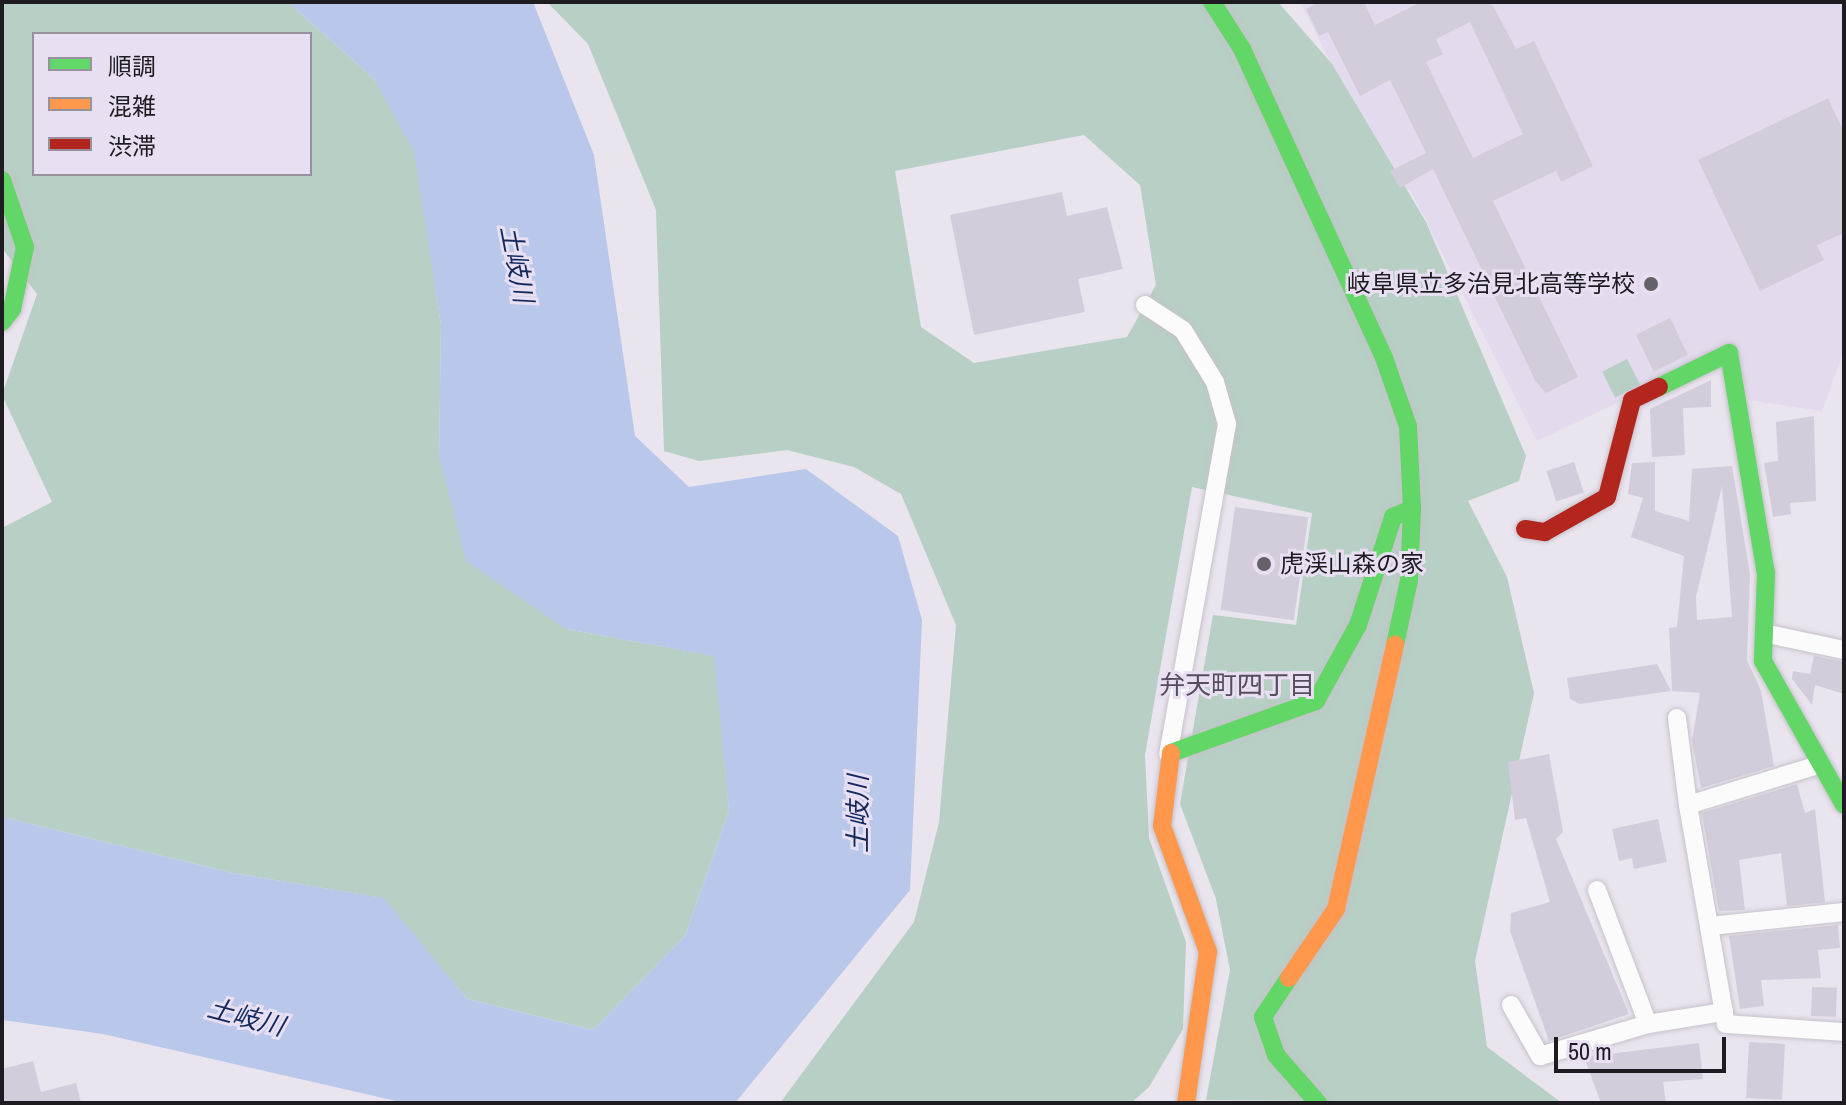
<!DOCTYPE html>
<meta charset="utf-8">
<style>
body{margin:0}
#map{position:relative;width:1846px;height:1105px;overflow:hidden;background:#e9e4ee;font-family:"Archivo Narrow","Noto Sans JP",sans-serif}
div>[style]{position:absolute}
.built>*{inset:0;background:#e3dbed}
.green>*{inset:0;background:#b7cfc4;transform-origin:0 0}
.water>*{inset:0;background:#b9c7ea}
.building>*{inset:0;background:#d3cddb;transform-origin:0 0}
.roads{filter:drop-shadow(0 0 2px #c6c2ca) drop-shadow(0 0 2px #c6c2ca)}
.street>*{height:18px;margin:-9px;padding:0 9px;transform-origin:9px;border-radius:9px;background:#fcfbfc}
.fast>*{height:18px;margin:-9px;padding:0 9px;transform-origin:9px;border-radius:9px;background:#63d668}
.slow>*{height:18px;margin:-9px;padding:0 9px;transform-origin:9px;border-radius:9px;background:#ff974d}
.jam>*{height:18px;margin:-9px;padding:0 9px;transform-origin:9px;border-radius:9px;background:#b3261e}
.dots>*{width:22px;height:22px;translate:-50% -50%;box-sizing:border-box;border:4px solid #e8e0f2;border-radius:50%}
span{translate:-50% -50%;white-space:nowrap;text-align:center;line-height:1.15;-webkit-text-stroke:6px #e8e0f2;paint-order:stroke}
.poi-label{font-size:24px;color:#1e1b21}
.right{translate:-100% -50%;text-align:right}
.left{translate:0 -50%;text-align:left}
.water-label{font-size:26px;color:#13295e;font-style:italic}
.neighbourhood-label{font-size:26px;color:#554e5e}
.frame{position:absolute;inset:0;border:4px solid #1e1b21;pointer-events:none}
.legend{position:absolute;left:32px;top:32px;width:280px;height:144px;box-sizing:border-box;background:#e8e0f2;border:2px solid #97919e;margin:0;padding:10px 14px;list-style:none;font-size:24px;color:#1e1b21}
.legend li{display:flex;align-items:center;gap:16px;height:40px}
.legend b{width:40px;border:2px solid #97919e}
.scale{position:absolute;left:1554px;top:1037px;width:172px;height:36px;box-sizing:border-box;border:4px solid #1e1b21;border-top:0;padding-left:10px;font-size:24px;line-height:28px;white-space:nowrap;color:#1e1b21;-webkit-text-stroke:6px #e8e0f2;paint-order:stroke}
</style>
<div id="map">
<div class="built">
<div style="clip-path:polygon(1300px 2px,1844px 2px,1844px 351px,1822px 411px,1748px 400px,1733px 348px,1537px 441px,1410px 189px,1399px 196px)"></div>
</div>
<div class="green">
<div style="clip-path:polygon(evenodd,2px 2px,288px 2px,374px 79px,415px 152px,441px 325px,439px 457px,566px 629px,715px 656px,729px 811px,685px 936px,593px 1030px,467px 999px,383px 898px,233px 873px,2px 817px,2px 528px,52px 502px,2px 395px,37px 294px,2px 248px,2px 2px,34px 34px,310px 34px,310px 174px,34px 174px,34px 34px)"></div>
<div style="clip-path:polygon(evenodd,547px 2px,1278px 2px,1332px 64px,1426px 222px,1526px 456px,1519px 481px,1468px 501px,1507px 577px,1534px 693px,1475px 961px,1487px 1047px,1562px 1103px,1206px 1100px,1230px 970px,1216px 899px,1180px 804px,1213px 615px,1296px 625px,1312px 513px,1192px 487px,1145px 755px,1149px 838px,1186px 942px,1183px 1029px,1149px 1087px,1131px 1103px,780px 1103px,914px 922px,939px 822px,956px 625px,901px 494px,854px 467px,787px 450px,699px 461px,664px 451px,656px 210px,588px 44px,547px 2px,1084px 135px,1140px 185px,1156px 285px,1127px 337px,974px 363px,921px 327px,895px 171px,1084px 135px)"></div>
<div style="left:1627px;top:359px;width:29px;height:28px;rotate:63deg"></div>
</div>
<div class="water">
<div style="clip-path:polygon(288px 2px,533px 2px,594px 155px,635px 436px,689px 487px,806px 469px,898px 536px,922px 620px,910px 890px,735px 1103px,405px 1103px,103px 1034px,2px 1020px,2px 817px,233px 873px,384px 898px,467px 999px,593px 1030px,685px 936px,729px 811px,714px 656px,566px 629px,466px 561px,439px 457px,441px 325px,414px 152px,374px 79px)"></div>
</div>
<div class="building">
<div style="clip-path:polygon(evenodd,1319px 2px,1364px 2px,1375px 25px,1421px 2px,1491px 2px,1516px 49px,1534px 41px,1593px 166px,1561px 182px,1556px 171px,1493px 201px,1578px 377px,1546px 393px,1536px 382px,1433px 169px,1400px 188px,1390px 171px,1426px 153px,1390px 80px,1360px 96px,1328px 32px,1319px 36px,1306px 9px,1319px 2px,1470px 22px,1523px 134px,1473px 158px,1426px 62px,1443px 54px,1436px 39px,1470px 22px)"></div>
<div style="clip-path:polygon(1828px 98px,1844px 132px,1844px 233px,1817px 245px,1824px 260px,1760px 291px,1698px 160px)"></div>
<div style="clip-path:polygon(1062px 192px,1067px 216px,1107px 207px,1123px 269px,1078px 279px,1085px 312px,974px 335px,950px 215px)"></div>
<div style="left:1670px;top:318px;width:41px;height:38px;rotate:64deg"></div>
<div style="clip-path:polygon(1711px 380px,1711px 407px,1683px 408px,1685px 455px,1652px 457px,1650px 409px)"></div>
<div style="clip-path:polygon(1814px 416px,1816px 501px,1790px 503px,1791px 514px,1773px 517px,1764px 463px,1778px 461px,1776px 422px)"></div>
<div style="left:1574px;top:462px;width:32px;height:29px;rotate:72deg"></div>
<div style="clip-path:polygon(evenodd,1655px 462px,1655px 511px,1689px 521px,1692px 469px,1732px 466px,1750px 574px,1747px 660px,1761px 691px,1774px 766px,1701px 788px,1692px 741px,1700px 693px,1672px 691px,1669px 628px,1677px 627px,1684px 556px,1631px 537px,1643px 498px,1628px 494px,1632px 463px,1655px 462px,1722px 486px,1732px 617px,1697px 620px,1696px 597px,1722px 486px)"></div>
<div style="left:1235px;top:507px;width:74px;height:104px;rotate:8deg"></div>
<div style="clip-path:polygon(1814px 656px,1844px 662px,1844px 694px,1815px 685px,1812px 705px,1792px 679px,1793px 671px,1810px 674px)"></div>
<div style="clip-path:polygon(1657px 664px,1671px 691px,1580px 704px,1570px 699px,1567px 678px)"></div>
<div style="clip-path:polygon(1549px 754px,1563px 832px,1556px 839px,1629px 1014px,1549px 1041px,1510px 931px,1511px 913px,1550px 902px,1526px 818px,1515px 820px,1508px 762px)"></div>
<div style="clip-path:polygon(1797px 784px,1805px 813px,1815px 809px,1825px 902px,1787px 906px,1781px 853px,1739px 860px,1745px 910px,1719px 911px,1702px 813px)"></div>
<div style="clip-path:polygon(1658px 819px,1667px 862px,1634px 869px,1632px 858px,1619px 861px,1612px 829px)"></div>
<div style="clip-path:polygon(1838px 925px,1840px 948px,1818px 950px,1821px 978px,1761px 980px,1764px 1006px,1740px 1009px,1729px 936px)"></div>
<div style="left:1812px;top:987px;width:25px;height:29px;rotate:2deg"></div>
<div style="left:1749px;top:1042px;width:36px;height:56px;rotate:3deg"></div>
<div style="clip-path:polygon(1699px 1043px,1703px 1079px,1663px 1082px,1666px 1103px,1601px 1103px,1584px 1057px)"></div>
<div style="clip-path:polygon(33px 1061px,41px 1092px,76px 1083px,81px 1103px,2px 1103px,2px 1069px)"></div>
</div>
<div class="roads">
<div class="street">
<div style="left:1145px;top:305px;width:45px;rotate:33.3deg"></div>
<div style="left:1183px;top:330px;width:61px;rotate:58.4deg"></div>
<div style="left:1215px;top:382px;width:44px;rotate:74.1deg"></div>
<div style="left:1227px;top:424px;width:335px;rotate:100.1deg"></div>
<div style="left:1768px;top:634px;width:78px;rotate:11.9deg"></div>
<div style="left:1677px;top:718px;width:88px;rotate:82.8deg"></div>
<div style="left:1818px;top:765px;width:136px;rotate:162.9deg"></div>
<div style="left:1688px;top:805px;width:222px;rotate:80.2deg"></div>
<div style="left:1726px;top:1024px;width:118px;rotate:3.9deg"></div>
<div style="left:1597px;top:890px;width:143px;rotate:69.2deg"></div>
<div style="left:1710px;top:926px;width:135px;rotate:-6deg"></div>
<div style="left:1511px;top:1005px;width:59px;rotate:60.4deg"></div>
<div style="left:1540px;top:1056px;width:113px;rotate:-16.5deg"></div>
<div style="left:1648px;top:1024px;width:77px;rotate:-9deg"></div>
</div>
<div class="fast">
<div style="left:1212px;top:2px;width:56px;rotate:57.4deg"></div>
<div style="left:1242px;top:49px;width:340px;rotate:65.3deg"></div>
<div style="left:1384px;top:358px;width:72px;rotate:70.6deg"></div>
<div style="left:1408px;top:426px;width:83px;rotate:87.2deg"></div>
<div style="left:2px;top:180px;width:71px;rotate:71.1deg"></div>
<div style="left:25px;top:247px;width:63px;rotate:101.8deg"></div>
<div style="left:12px;top:309px;width:16px;rotate:128deg"></div>
<div style="left:1659px;top:387px;width:78px;rotate:-25.9deg"></div>
<div style="left:1729px;top:353px;width:223px;rotate:80.5deg"></div>
<div style="left:1766px;top:573px;width:88px;rotate:92deg"></div>
<div style="left:1763px;top:661px;width:165px;rotate:60.6deg"></div>
<div style="left:1171px;top:753px;width:154px;rotate:-19.7deg"></div>
<div style="left:1316px;top:701px;width:87px;rotate:-61.1deg"></div>
<div style="left:1358px;top:625px;width:114px;rotate:-72deg"></div>
<div style="left:1393px;top:517px;width:21px;rotate:-23deg"></div>
<div style="left:1412px;top:509px;width:71px;rotate:92.4deg"></div>
<div style="left:1409px;top:580px;width:66px;rotate:102.2deg"></div>
<div style="left:1289px;top:978px;width:47px;rotate:123.7deg"></div>
<div style="left:1263px;top:1017px;width:40px;rotate:71.1deg"></div>
<div style="left:1276px;top:1055px;width:64px;rotate:48.8deg"></div>
</div>
<div class="slow">
<div style="left:1171px;top:753px;width:74px;rotate:97deg"></div>
<div style="left:1162px;top:826px;width:134px;rotate:69.9deg"></div>
<div style="left:1208px;top:952px;width:153px;rotate:98.3deg"></div>
<div style="left:1289px;top:978px;width:83px;rotate:-55.7deg"></div>
<div style="left:1336px;top:909px;width:271px;rotate:-77.4deg"></div>
</div>
<div class="jam">
<div style="left:1525px;top:529px;width:20px;rotate:9deg"></div>
<div style="left:1545px;top:532px;width:71px;rotate:-29.4deg"></div>
<div style="left:1607px;top:497px;width:100px;rotate:-75.5deg"></div>
<div style="left:1632px;top:400px;width:30px;rotate:-26deg"></div>
</div>
</div>
<div class="dots">
<div style="left:1651px;top:284px;background:#656169"></div>
<div style="left:1264px;top:564px;background:#656169"></div>
</div>
<div class="poi-label">
<span class="right" style="left:1635px;top:284px">岐阜県立多治見北高等学校</span>
<span class="left" style="left:1280px;top:564px">虎渓山森の家</span>
</div>
<div class="water-label">
<span style="left:517px;top:264px;rotate:79deg">土岐川</span>
<span style="left:858px;top:814px;rotate:-90deg">土岐川</span>
<span style="left:246px;top:1017px;rotate:15deg">土岐川</span>
</div>
<div class="neighbourhood-label">
<span style="left:1237px;top:685px">弁天町四丁目</span>
</div>
<div class="frame"></div>
<ul class="legend">
<li><b style="height:10px;background:#63d668"></b>順調</li>
<li><b style="height:10px;background:#ff974d"></b>混雑</li>
<li><b style="height:10px;background:#b3261e"></b>渋滞</li>
</ul>
<div class="scale">50 m</div>
</div>
